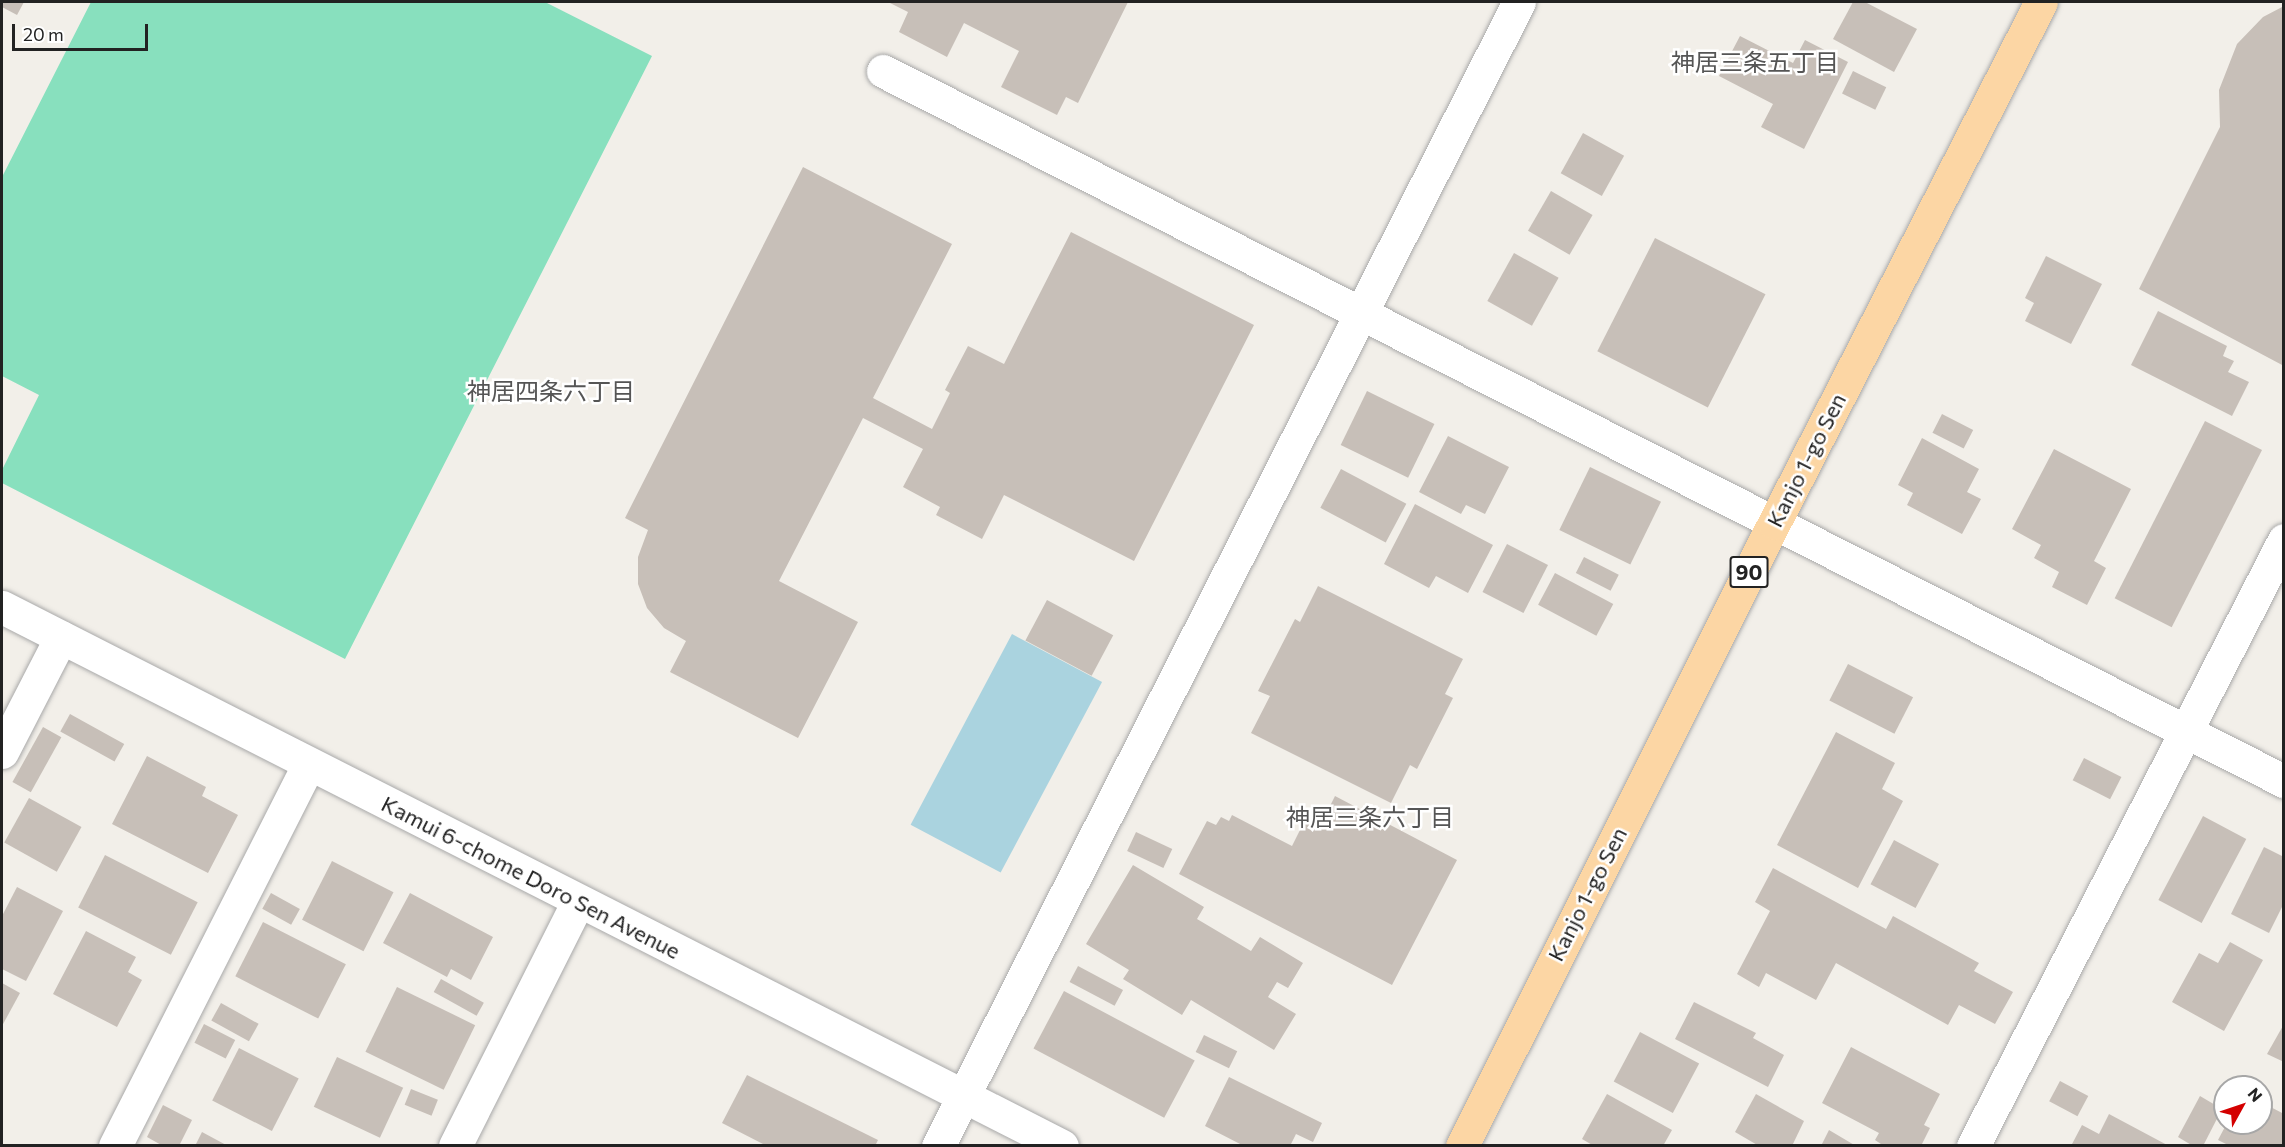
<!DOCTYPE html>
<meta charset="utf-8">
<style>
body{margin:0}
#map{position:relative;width:2285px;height:1147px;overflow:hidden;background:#f2efe9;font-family:Commissioner,"Noto Sans JP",sans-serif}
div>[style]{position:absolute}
.pitch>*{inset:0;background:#88e0be}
.water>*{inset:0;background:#aad3df;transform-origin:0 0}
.building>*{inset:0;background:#c7bfb8;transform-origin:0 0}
.roads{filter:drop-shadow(0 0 2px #a9a9a9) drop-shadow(0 0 2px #a9a9a9)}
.minor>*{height:33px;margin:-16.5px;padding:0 16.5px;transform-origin:16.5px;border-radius:16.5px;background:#fff}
.primary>*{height:33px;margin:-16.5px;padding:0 16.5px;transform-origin:16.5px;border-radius:16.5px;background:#fcd6a4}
span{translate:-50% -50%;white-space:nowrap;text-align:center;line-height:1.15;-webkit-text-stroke:5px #fff;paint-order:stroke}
.shield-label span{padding:2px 4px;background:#fff;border:2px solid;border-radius:4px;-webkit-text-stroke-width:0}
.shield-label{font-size:21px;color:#222;font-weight:700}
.street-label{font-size:22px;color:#222}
.neighbourhood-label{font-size:24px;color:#555}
.frame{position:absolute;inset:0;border:3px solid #222;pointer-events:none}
.north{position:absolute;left:2213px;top:1075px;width:60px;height:60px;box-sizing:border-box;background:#fff;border:2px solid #a7a7a7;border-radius:50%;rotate:50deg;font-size:16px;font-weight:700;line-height:24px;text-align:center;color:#222}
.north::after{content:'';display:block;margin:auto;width:21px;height:27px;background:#d40000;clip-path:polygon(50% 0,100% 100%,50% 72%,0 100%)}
.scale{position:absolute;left:12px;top:24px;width:136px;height:27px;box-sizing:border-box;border:3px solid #222;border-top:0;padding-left:8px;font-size:18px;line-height:21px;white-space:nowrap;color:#222;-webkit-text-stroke:4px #fff;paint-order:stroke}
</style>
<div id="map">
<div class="pitch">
<div style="clip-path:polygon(91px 2px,545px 2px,652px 56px,345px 659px,2px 483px,2px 470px,39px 395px,2px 376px,2px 177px)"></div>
</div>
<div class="water">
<div style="left:1012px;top:634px;width:102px;height:216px;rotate:28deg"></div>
</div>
<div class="building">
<div style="clip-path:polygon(2px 2px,24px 2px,17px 15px,2px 7px)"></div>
<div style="clip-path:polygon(888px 2px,1128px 2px,1078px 103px,1066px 97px,1057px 115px,1001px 87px,1019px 51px,964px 23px,947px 57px,899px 32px,908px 12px)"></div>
<div style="clip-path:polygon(1853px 2px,1865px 2px,1917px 29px,1894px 72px,1833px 39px)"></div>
<div style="clip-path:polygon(2284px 6px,2284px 366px,2139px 289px,2220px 127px,2219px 90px,2237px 44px,2263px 17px)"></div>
<div style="clip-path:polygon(1740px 36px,1793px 63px,1805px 40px,1848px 62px,1804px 149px,1761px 127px,1773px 104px,1719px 76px)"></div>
<div style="left:1853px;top:71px;width:37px;height:25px;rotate:26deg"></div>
<div style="left:1583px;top:133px;width:47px;height:46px;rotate:29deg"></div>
<div style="clip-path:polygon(803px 167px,952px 244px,873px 398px,932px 429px,950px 393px,945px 390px,968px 346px,1004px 364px,1071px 232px,1254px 325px,1134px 561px,1004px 495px,982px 539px,936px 515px,940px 507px,903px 487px,923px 449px,863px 418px,779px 581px,858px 622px,798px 738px,670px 672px,686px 641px,664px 628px,647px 608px,638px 584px,638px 557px,648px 530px,625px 518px)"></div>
<div style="left:1551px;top:191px;width:48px;height:46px;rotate:30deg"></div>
<div style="left:1655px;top:238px;width:124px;height:127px;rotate:27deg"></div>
<div style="left:1514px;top:253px;width:51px;height:55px;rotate:29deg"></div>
<div style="clip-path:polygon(2046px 256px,2102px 284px,2071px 344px,2025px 321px,2034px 303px,2025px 298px)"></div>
<div style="clip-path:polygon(2158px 311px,2227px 346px,2223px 356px,2234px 361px,2228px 372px,2249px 382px,2232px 416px,2131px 365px)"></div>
<div style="left:1367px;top:391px;width:75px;height:60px;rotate:26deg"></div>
<div style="left:1942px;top:414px;width:35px;height:21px;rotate:27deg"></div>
<div style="left:2205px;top:421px;width:64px;height:199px;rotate:27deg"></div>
<div style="clip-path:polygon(1448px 436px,1509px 467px,1485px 514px,1466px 505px,1461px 514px,1419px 492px)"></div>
<div style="clip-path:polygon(1922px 438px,1979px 469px,1967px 492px,1981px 499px,1962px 534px,1907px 505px,1913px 493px,1898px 485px)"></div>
<div style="clip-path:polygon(2054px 449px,2131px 489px,2094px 561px,2106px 568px,2087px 605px,2052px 587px,2059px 572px,2034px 558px,2041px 545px,2012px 529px)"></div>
<div style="left:1590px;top:467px;width:79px;height:70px;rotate:26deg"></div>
<div style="left:1341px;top:469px;width:74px;height:44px;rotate:28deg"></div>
<div style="clip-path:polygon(1415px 504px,1493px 545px,1468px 593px,1436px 576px,1429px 588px,1384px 564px)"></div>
<div style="left:1507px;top:544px;width:46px;height:54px;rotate:27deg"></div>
<div style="left:1584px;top:557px;width:39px;height:18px;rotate:27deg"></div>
<div style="left:1555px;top:573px;width:66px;height:36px;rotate:28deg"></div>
<div style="clip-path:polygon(1318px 586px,1463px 659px,1445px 694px,1453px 698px,1417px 769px,1410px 765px,1391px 803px,1251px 733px,1270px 696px,1258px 691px,1295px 619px,1300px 622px)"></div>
<div style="left:1047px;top:600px;width:75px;height:46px;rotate:28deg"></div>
<div style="left:1848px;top:664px;width:73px;height:41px;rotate:27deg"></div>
<div style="left:70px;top:714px;width:62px;height:20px;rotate:29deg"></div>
<div style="left:43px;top:727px;width:21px;height:63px;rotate:29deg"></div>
<div style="clip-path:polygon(1836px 732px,1895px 763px,1882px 789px,1903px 801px,1858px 888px,1777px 845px)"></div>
<div style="clip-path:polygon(147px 756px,206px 787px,202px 796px,238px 815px,208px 873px,112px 824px)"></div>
<div style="left:2084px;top:758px;width:42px;height:25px;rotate:27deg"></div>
<div style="clip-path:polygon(1335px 796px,1457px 860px,1392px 985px,1179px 874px,1207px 821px,1216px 825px,1221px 817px,1229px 821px,1232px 815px,1292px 846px,1312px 806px,1326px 814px)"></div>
<div style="left:29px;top:798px;width:60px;height:51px;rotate:29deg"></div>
<div style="left:2203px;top:816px;width:49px;height:95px;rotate:28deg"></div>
<div style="left:1136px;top:832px;width:40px;height:21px;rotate:25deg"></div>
<div style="left:1894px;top:840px;width:51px;height:50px;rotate:28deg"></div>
<div style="clip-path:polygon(2264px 847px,2284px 857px,2284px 903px,2269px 933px,2231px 914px)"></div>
<div style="left:105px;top:855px;width:104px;height:59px;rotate:27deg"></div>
<div style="left:332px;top:861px;width:69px;height:66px;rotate:27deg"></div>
<div style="clip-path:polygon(1133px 865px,1204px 907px,1197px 919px,1251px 951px,1260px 937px,1303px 963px,1288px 988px,1277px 982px,1268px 997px,1296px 1014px,1274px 1050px,1191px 1000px,1182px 1015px,1123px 979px,1129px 970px,1086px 944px)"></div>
<div style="clip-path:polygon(1773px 868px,1886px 929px,1893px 916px,1979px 963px,1974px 971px,2013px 992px,1995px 1024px,1959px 1005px,1948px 1025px,1836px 963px,1816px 1000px,1766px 973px,1759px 987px,1737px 974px,1770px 911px,1755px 902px)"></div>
<div style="clip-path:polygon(17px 887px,63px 911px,26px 981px,2px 969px,2px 916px)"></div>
<div style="left:271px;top:893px;width:33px;height:18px;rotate:29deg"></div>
<div style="clip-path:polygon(410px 893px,493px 937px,471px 980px,451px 969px,447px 977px,383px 943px)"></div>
<div style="left:263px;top:922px;width:93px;height:61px;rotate:27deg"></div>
<div style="clip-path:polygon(86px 931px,136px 957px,128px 972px,142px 980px,117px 1027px,53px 994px)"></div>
<div style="clip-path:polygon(2230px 942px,2263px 960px,2224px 1031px,2172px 1002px,2199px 953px,2218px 963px)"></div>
<div style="left:1078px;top:966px;width:51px;height:18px;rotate:28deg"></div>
<div style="left:441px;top:979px;width:49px;height:15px;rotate:29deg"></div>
<div style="clip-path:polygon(2px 983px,20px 993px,2px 1026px)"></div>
<div style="left:397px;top:987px;width:87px;height:72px;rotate:26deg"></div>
<div style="left:1064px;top:991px;width:148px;height:65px;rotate:28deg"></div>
<div style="clip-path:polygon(1694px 1002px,1756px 1033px,1753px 1038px,1784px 1055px,1768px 1087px,1675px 1039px)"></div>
<div style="left:221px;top:1003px;width:43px;height:20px;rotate:29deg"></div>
<div style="left:204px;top:1024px;width:35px;height:21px;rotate:27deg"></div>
<div style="clip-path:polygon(2284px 1024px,2284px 1062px,2267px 1054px)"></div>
<div style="left:1640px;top:1032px;width:67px;height:56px;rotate:28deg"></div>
<div style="left:1204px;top:1035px;width:37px;height:19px;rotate:26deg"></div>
<div style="clip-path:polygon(1851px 1047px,1940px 1094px,1924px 1125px,1930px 1128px,1921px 1146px,1884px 1146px,1875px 1140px,1879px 1133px,1822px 1103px)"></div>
<div style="left:239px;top:1048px;width:67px;height:59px;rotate:27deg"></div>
<div style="left:337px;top:1057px;width:73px;height:55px;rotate:25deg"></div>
<div style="clip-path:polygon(747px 1075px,878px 1140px,875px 1146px,767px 1146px,722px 1123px)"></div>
<div style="clip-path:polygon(1229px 1077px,1322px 1123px,1313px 1142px,1296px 1134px,1290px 1146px,1244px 1146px,1205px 1126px)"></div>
<div style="left:2060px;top:1081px;width:32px;height:23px;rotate:28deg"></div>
<div style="left:411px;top:1089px;width:29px;height:17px;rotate:22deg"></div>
<div style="clip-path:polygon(1607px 1094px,1672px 1130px,1663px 1146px,1594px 1146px,1582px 1139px)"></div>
<div style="clip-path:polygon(1756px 1094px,1804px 1121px,1792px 1146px,1759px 1146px,1735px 1132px)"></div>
<div style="clip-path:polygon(2200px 1096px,2222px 1109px,2203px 1146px,2193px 1146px,2178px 1137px)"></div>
<div style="clip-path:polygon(2261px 1102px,2284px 1114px,2284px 1146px,2230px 1146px,2218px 1140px,2227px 1123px,2261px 1123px)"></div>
<div style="clip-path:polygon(163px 1105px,192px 1120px,179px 1146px,163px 1146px,147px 1137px)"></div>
<div style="clip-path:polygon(2109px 1114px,2169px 1146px,2071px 1146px,2082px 1125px,2099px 1134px)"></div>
<div style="clip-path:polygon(1829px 1130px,1856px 1146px,1821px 1146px)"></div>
<div style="clip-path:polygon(202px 1132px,228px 1146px,195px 1146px)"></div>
</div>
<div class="roads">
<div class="minor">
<div style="left:883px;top:71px;width:1571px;rotate:26.88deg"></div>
<div style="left:2px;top:607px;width:1189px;rotate:26.95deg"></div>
<div style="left:2px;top:752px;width:129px;rotate:-62.8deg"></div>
<div style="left:115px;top:1146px;width:428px;rotate:-63.1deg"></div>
<div style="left:455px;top:1146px;width:274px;rotate:-63.3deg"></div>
<div style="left:938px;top:1146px;width:1283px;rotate:-63.08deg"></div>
<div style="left:1973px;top:1146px;width:681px;rotate:-62.83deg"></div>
</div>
<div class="primary">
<div style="left:1462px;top:1146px;width:697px;rotate:-63.4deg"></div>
<div style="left:1774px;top:523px;width:585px;rotate:-62.87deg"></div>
</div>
</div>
<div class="shield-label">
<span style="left:1749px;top:572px">90</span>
</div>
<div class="street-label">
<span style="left:1806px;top:460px;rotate:-63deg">Kanjo 1-go Sen</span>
<span style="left:531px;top:877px;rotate:27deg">Kamui 6-chome Doro Sen Avenue</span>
<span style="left:1587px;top:894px;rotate:-63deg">Kanjo 1-go Sen</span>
</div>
<div class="neighbourhood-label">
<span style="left:1755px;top:62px">神居三条五丁目</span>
<span style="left:551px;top:391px">神居四条六丁目</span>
<span style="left:1370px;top:817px">神居三条六丁目</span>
</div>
<div class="frame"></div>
<div class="north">N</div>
<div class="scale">20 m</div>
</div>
